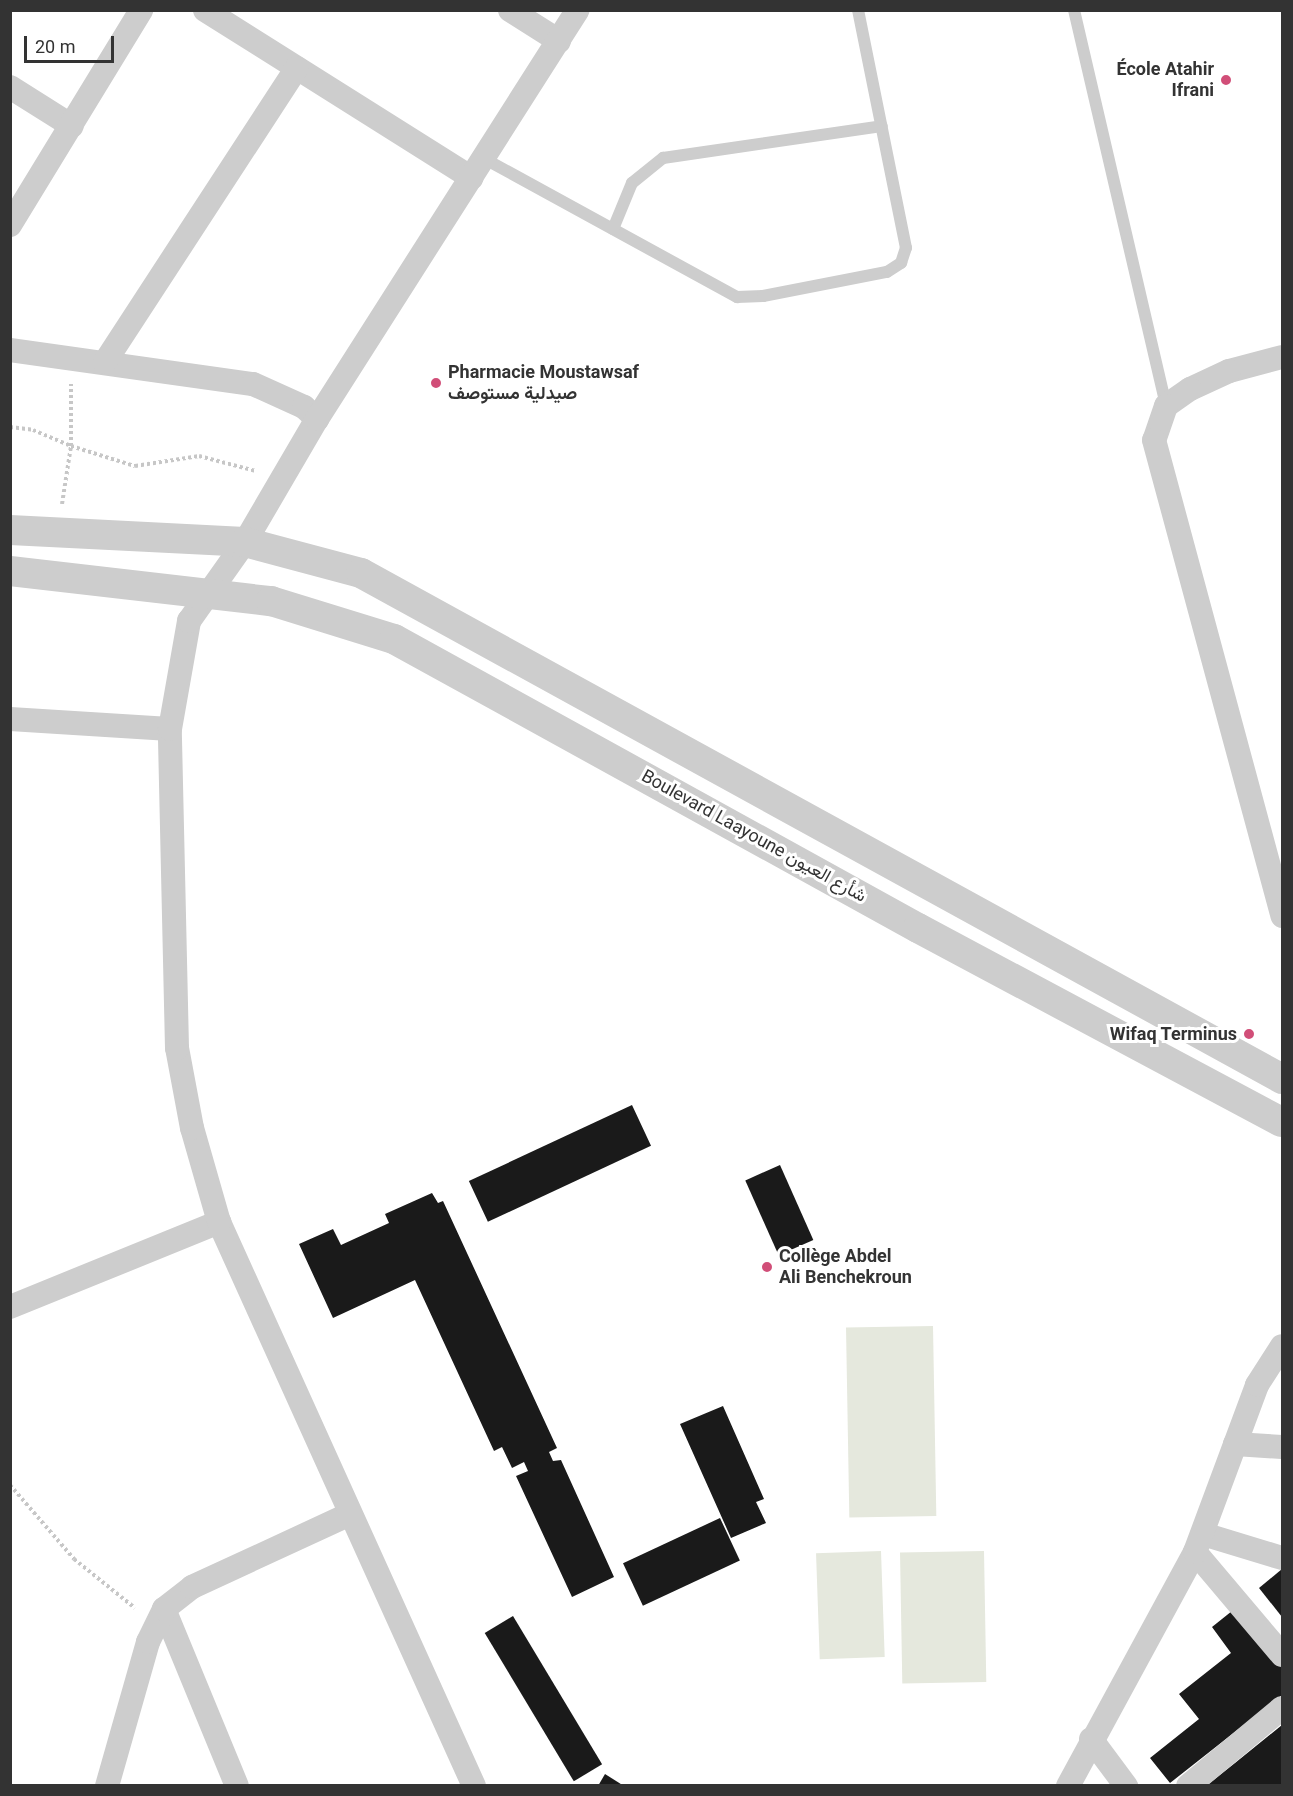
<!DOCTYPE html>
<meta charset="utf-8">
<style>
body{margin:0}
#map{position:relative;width:1293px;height:1796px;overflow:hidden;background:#fff;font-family:Roboto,Vazirmatn,sans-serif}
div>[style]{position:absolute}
.green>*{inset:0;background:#e5e8dd;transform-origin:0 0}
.building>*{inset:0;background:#1a1a1a;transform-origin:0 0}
.path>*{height:4px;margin-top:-2px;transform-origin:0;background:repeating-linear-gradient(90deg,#c7c7c7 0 3px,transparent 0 6px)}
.service>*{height:12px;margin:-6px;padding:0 6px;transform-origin:6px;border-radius:6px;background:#cdcdcd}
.minor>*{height:24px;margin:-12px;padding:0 12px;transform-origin:12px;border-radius:12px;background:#cdcdcd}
.tertiary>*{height:30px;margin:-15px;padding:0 15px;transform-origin:15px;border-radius:15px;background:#cdcdcd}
.dots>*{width:16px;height:16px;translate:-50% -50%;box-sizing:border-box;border:3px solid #fff;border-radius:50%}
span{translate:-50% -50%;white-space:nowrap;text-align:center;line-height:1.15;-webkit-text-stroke:6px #fff;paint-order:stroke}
.poi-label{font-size:18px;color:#333;font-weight:700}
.right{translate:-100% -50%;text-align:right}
.left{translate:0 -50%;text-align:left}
.street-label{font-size:18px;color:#333}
.frame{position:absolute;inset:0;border:12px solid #333;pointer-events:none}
.scale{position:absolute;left:24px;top:36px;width:90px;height:27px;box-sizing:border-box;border:3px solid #333;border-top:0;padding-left:8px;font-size:18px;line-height:21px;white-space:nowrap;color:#333;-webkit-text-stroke:4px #fff;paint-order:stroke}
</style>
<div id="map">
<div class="green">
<div style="left:933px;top:1326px;width:190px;height:87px;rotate:89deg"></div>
<div style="left:881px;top:1551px;width:106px;height:65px;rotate:88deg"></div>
<div style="left:984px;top:1551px;width:131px;height:84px;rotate:89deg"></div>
</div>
<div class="building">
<div style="left:632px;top:1105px;width:45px;height:180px;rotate:65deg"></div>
<div style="left:780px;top:1165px;width:82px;height:38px;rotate:66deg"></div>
<div style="clip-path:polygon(432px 1193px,438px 1203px,443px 1201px,557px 1448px,549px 1452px,553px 1461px,561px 1460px,614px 1577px,572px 1597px,516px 1476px,528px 1471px,524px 1462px,512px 1468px,502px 1447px,494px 1451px,415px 1280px,333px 1318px,299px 1244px,333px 1229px,341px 1245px,389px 1223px,385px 1214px)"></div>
<div style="clip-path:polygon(723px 1406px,764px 1499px,756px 1502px,766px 1523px,731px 1538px,680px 1424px)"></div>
<div style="left:720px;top:1518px;width:47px;height:107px;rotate:65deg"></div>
<div style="clip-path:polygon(1282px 1569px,1282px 1617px,1259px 1588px)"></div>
<div style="clip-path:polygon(1237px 1607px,1282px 1665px,1282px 1695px,1170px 1783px,1150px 1758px,1199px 1719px,1179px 1694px,1231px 1653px,1212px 1627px)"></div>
<div style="left:513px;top:1616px;width:173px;height:33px;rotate:59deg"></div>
<div style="clip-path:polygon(1282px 1725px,1282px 1786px,1206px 1786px,1235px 1763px)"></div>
<div style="clip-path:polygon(605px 1774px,624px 1786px,598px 1786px)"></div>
</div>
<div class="path">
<div style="left:10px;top:427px;width:23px;rotate:7deg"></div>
<div style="left:33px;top:430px;width:41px;rotate:22.8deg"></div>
<div style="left:71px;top:446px;width:62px;rotate:-90deg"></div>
<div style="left:62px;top:504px;width:59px;rotate:-81.2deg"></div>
<div style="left:71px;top:446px;width:67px;rotate:17.4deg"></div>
<div style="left:135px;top:466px;width:65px;rotate:-8.9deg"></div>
<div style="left:199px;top:456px;width:59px;rotate:14.7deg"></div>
<div style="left:10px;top:1485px;width:98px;rotate:49.1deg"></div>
<div style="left:74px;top:1559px;width:78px;rotate:38.8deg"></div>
</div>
<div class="service">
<div style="left:1074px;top:10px;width:407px;rotate:76.9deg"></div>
<div style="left:483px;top:158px;width:290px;rotate:28.7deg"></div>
<div style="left:737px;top:297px;width:26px;rotate:-2deg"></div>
<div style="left:763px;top:296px;width:126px;rotate:-11deg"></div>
<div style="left:887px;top:272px;width:17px;rotate:-33deg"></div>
<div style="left:901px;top:263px;width:16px;rotate:-72deg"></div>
<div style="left:906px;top:248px;width:243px;rotate:-101.4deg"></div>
<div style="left:613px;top:229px;width:50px;rotate:-67.6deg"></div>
<div style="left:632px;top:183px;width:40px;rotate:-39deg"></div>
<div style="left:663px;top:158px;width:221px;rotate:-8.3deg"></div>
</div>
<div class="minor">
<div style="left:205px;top:10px;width:315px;rotate:32.2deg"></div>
<div style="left:510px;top:10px;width:58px;rotate:32.3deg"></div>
<div style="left:10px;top:87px;width:73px;rotate:32.2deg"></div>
<div style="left:10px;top:225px;width:252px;rotate:-58.6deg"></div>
<div style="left:10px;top:350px;width:245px;rotate:8deg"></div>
<div style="left:253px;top:384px;width:56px;rotate:24.3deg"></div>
<div style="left:304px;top:407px;width:18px;rotate:43deg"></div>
<div style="left:1282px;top:357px;width:55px;rotate:165.2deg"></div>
<div style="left:1229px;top:371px;width:43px;rotate:155.2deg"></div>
<div style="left:1190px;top:389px;width:29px;rotate:145deg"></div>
<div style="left:1166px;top:406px;width:36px;rotate:109deg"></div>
<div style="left:1154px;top:440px;width:493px;rotate:74.9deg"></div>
<div style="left:105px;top:362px;width:351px;rotate:-56.9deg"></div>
<div style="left:10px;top:719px;width:160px;rotate:3.6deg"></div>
<div style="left:10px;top:1307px;width:226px;rotate:-22.1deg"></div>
<div style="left:1235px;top:1444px;width:47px;rotate:3.7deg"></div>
<div style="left:1203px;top:1534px;width:83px;rotate:16.9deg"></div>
<div style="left:1195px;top:1552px;width:135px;rotate:49.8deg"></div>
<div style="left:164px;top:1609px;width:191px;rotate:67.6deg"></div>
<div style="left:1091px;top:1739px;width:59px;rotate:53.3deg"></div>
<div style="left:107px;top:1786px;width:150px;rotate:-74.1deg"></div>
<div style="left:148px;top:1642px;width:37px;rotate:-64deg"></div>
<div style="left:164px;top:1609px;width:36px;rotate:-38deg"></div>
<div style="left:192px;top:1587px;width:174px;rotate:-24.8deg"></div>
<div style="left:474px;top:1786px;width:619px;rotate:-114.33deg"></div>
<div style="left:219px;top:1222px;width:98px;rotate:-106deg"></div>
<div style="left:192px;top:1128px;width:81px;rotate:-100.6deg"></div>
<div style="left:177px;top:1048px;width:319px;rotate:-91.3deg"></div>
<div style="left:170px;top:729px;width:110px;rotate:-80deg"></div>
<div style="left:189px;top:621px;width:97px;rotate:-54.7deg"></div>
<div style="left:245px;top:542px;width:143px;rotate:-59.7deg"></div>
<div style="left:317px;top:419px;width:485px;rotate:-57.5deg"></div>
<div style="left:1068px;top:1786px;width:266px;rotate:-61.5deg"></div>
<div style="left:1195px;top:1552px;width:178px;rotate:-69.6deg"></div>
<div style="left:1257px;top:1385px;width:46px;rotate:-57.3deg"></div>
<div style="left:1188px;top:1786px;width:122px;rotate:-39.7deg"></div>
</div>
<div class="tertiary">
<div style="left:10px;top:530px;width:235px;rotate:2.9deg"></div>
<div style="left:245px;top:542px;width:120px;rotate:15deg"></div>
<div style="left:361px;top:573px;width:1051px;rotate:28.78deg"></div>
<div style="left:10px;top:571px;width:263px;rotate:6.6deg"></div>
<div style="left:271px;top:601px;width:129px;rotate:17.2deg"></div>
<div style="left:394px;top:639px;width:598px;rotate:28.88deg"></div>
<div style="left:918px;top:928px;width:412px;rotate:28.1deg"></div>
</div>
<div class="dots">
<div style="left:1226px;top:80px;background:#d14e78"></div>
<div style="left:436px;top:383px;background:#d14e78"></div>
<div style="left:1249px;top:1034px;background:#d14e78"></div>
<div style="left:767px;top:1267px;background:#d14e78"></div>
</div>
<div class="poi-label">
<span class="right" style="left:1214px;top:80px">École Atahir<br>Ifrani</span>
<span class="left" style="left:448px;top:383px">Pharmacie Moustawsaf<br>صيدلية مستوصف</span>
<span class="right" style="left:1237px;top:1034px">Wifaq Terminus</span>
<span class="left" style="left:779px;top:1267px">Collège Abdel<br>Ali Benchekroun</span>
</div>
<div class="street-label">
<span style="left:754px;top:836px;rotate:29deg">Boulevard Laayoune شأرع العيون</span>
</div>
<div class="frame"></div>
<div class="scale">20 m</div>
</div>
